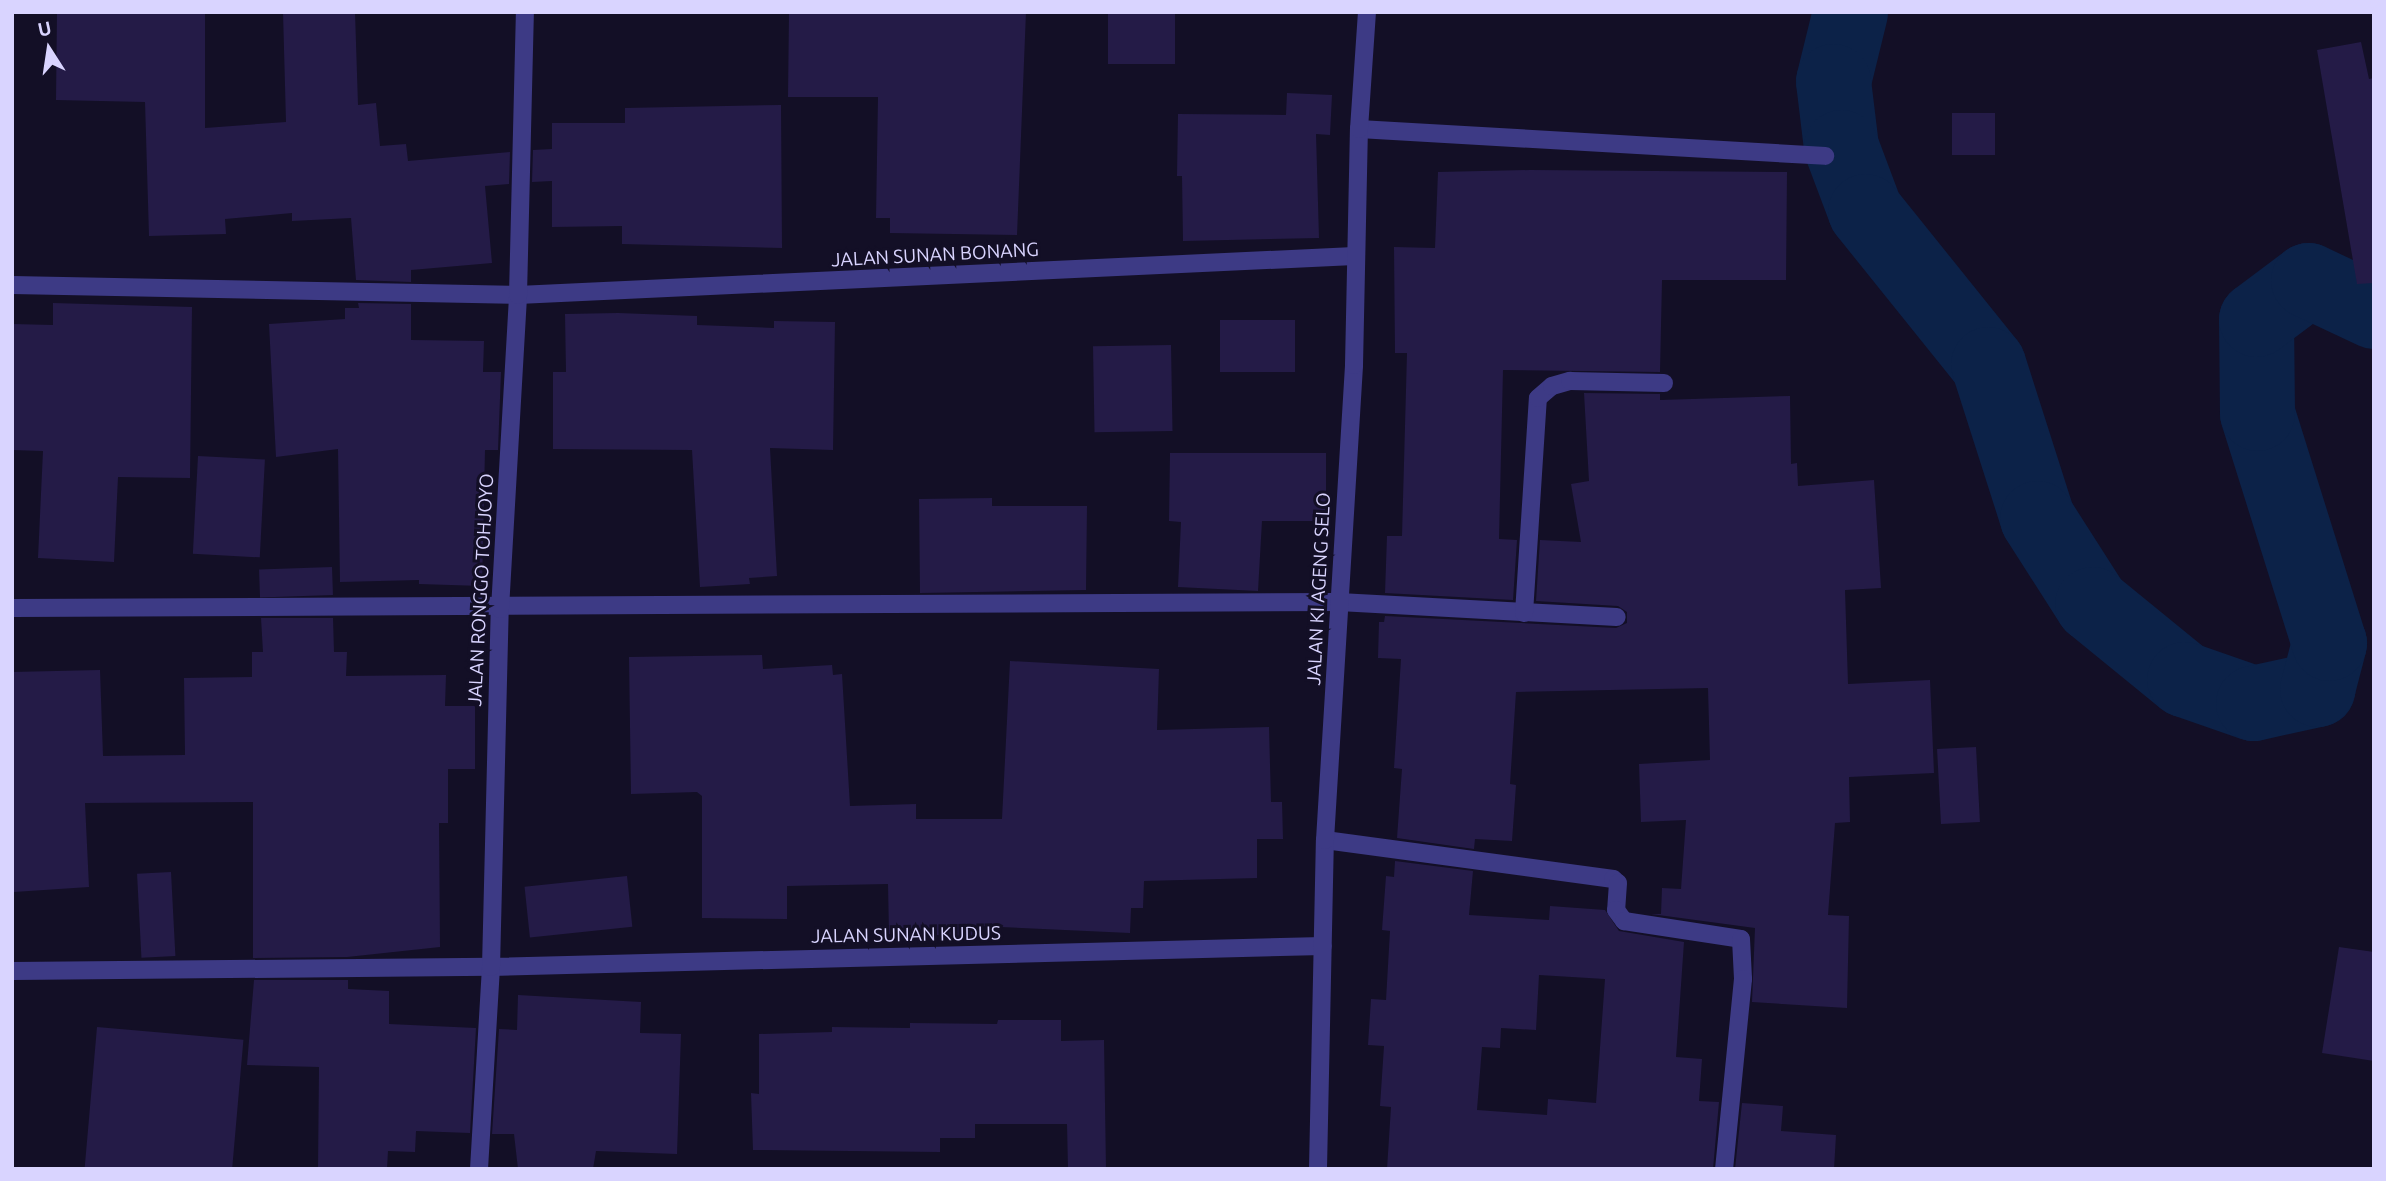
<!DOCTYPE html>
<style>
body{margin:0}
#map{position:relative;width:2386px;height:1181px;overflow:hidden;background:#130f26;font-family:Ubuntu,sans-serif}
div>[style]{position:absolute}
.river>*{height:75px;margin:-37.5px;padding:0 37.5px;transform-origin:37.5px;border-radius:37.5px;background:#0c2248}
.building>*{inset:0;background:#241b47;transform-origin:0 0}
.minor>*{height:18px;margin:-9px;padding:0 9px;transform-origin:9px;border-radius:9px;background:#3d3a85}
span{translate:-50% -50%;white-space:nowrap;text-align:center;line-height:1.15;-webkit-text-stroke:6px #130f26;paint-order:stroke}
.street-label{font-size:19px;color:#d9d4ff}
.frame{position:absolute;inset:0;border:14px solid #d9d4ff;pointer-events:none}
.north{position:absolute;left:14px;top:14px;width:70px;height:70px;-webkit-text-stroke:5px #130f26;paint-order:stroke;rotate:348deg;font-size:19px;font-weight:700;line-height:28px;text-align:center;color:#d9d4ff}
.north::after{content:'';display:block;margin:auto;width:24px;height:32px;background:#d9d4ff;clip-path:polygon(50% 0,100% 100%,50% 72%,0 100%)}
</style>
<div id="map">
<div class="river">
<div style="left:1850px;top:12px;width:71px;rotate:103.8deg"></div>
<div style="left:1833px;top:81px;width:66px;rotate:83.1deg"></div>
<div style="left:1841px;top:147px;width:68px;rotate:69.4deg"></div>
<div style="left:1865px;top:211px;width:196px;rotate:51.2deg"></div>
<div style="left:1988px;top:364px;width:162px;rotate:72.3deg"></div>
<div style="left:2037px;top:518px;width:102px;rotate:57.4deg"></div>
<div style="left:2092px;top:604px;width:119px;rotate:39.2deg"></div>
<div style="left:2184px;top:679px;width:73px;rotate:19.2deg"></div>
<div style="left:2253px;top:703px;width:66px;rotate:-12.3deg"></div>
<div style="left:2317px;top:689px;width:48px;rotate:-75.4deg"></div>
<div style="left:2329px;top:643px;width:241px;rotate:-107.4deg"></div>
<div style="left:2257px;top:413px;width:94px;rotate:-90.6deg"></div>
<div style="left:2256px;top:319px;width:65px;rotate:-36.9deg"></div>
<div style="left:2308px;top:280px;width:73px;rotate:25.2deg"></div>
</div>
<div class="building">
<div style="clip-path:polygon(57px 12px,205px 12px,205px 128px,286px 122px,283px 12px,355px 12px,358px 105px,376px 103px,380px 146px,406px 144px,408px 161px,510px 152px,509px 184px,485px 186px,492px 263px,411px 270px,411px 282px,356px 280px,351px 218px,292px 221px,292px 213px,225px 219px,226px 234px,149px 236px,145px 102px,56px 100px)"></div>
<div style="clip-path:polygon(789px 12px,1026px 12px,1017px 235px,890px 233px,890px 218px,876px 218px,878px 97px,788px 97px)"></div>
<div style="left:1108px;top:12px;width:67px;height:52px"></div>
<div style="clip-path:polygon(2361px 42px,2369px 79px,2374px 78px,2374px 283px,2357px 284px,2317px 50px)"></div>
<div style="clip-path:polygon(1287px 93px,1332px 95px,1330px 135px,1316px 134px,1319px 238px,1183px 241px,1182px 176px,1177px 176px,1178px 114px,1286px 115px)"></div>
<div style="clip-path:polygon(781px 105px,782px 248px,622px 244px,622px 226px,552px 227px,552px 181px,532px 182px,533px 150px,552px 149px,552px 123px,625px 123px,625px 108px)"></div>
<div style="left:1952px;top:113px;width:43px;height:42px"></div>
<div style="clip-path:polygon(1530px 170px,1787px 172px,1786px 280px,1662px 280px,1660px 372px,1503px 370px,1499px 539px,1517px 540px,1513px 600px,1385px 593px,1387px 536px,1402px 536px,1407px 353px,1395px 353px,1394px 247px,1435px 248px,1438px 172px)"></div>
<div style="clip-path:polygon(53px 303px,192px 307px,190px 478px,118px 477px,114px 562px,38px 558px,43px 451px,12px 450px,12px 324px,53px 325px)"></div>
<div style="clip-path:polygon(358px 303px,411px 304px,411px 340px,484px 341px,483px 372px,501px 372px,498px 450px,485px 450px,482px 586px,419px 584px,419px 580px,340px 582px,338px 449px,276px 457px,269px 324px,345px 319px,345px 308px,359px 308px)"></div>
<div style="clip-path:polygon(618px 313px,697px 316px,697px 325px,774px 328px,774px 321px,835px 322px,833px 450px,770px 448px,777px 576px,749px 578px,750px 584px,700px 587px,692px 450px,553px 449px,553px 372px,566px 372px,565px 314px)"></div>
<div style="left:1220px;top:320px;width:75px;height:52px"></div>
<div style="left:1171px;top:345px;width:86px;height:78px;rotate:89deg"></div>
<div style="clip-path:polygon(1584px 393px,1660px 394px,1660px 400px,1790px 396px,1791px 464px,1797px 463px,1798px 486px,1874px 480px,1881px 588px,1845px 590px,1848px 684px,1930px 680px,1934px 773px,1849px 777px,1850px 822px,1835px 823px,1828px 915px,1849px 916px,1847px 1008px,1752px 1002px,1755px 928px,1651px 914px,1661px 914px,1662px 888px,1681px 889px,1686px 820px,1641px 822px,1639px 764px,1710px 760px,1708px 688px,1516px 692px,1510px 784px,1516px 785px,1512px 841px,1475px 839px,1474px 849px,1397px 838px,1402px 769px,1394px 768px,1401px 659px,1378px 658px,1379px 622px,1384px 622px,1385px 616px,1616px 628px,1627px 623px,1627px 612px,1618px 606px,1536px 601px,1540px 540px,1581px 542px,1571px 484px,1589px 481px)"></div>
<div style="clip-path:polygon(1170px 453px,1326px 453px,1326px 521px,1262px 521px,1258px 591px,1178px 587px,1181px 522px,1169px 521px)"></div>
<div style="left:198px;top:456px;width:67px;height:98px;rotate:3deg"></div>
<div style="clip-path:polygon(992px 498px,992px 506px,1087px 506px,1086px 590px,920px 593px,919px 499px)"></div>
<div style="left:332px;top:567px;width:28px;height:73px;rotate:88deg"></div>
<div style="clip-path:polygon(261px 618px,333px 618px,334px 652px,347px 652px,346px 676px,446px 675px,445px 706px,475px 706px,475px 769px,448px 769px,448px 823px,439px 823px,440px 947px,347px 957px,253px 958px,253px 802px,85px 803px,89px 887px,14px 892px,12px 672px,100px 670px,103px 756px,185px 755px,184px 678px,252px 677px,252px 652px,263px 652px)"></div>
<div style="clip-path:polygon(762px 655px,763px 669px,832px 665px,833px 675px,842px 674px,850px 806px,916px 804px,916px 819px,1002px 819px,1010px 661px,1159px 669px,1157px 730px,1269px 727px,1271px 802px,1282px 802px,1283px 839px,1257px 839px,1257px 878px,1144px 881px,1143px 908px,1131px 908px,1130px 933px,979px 926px,979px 936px,889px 934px,888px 884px,787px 886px,787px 919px,702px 918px,702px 796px,697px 792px,631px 794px,629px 657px)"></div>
<div style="left:1976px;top:747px;width:75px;height:39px;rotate:87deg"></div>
<div style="clip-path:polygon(evenodd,1395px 861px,1473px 871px,1469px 915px,1549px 920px,1550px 906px,1605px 910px,1619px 931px,1684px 942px,1676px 1057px,1702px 1059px,1699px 1101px,1719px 1102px,1713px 1169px,1387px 1169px,1391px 1107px,1380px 1106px,1384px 1046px,1368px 1045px,1371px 999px,1386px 1000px,1390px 931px,1382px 930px,1386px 876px,1394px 877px,1395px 861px,1539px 975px,1605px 979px,1596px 1103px,1548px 1099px,1547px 1115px,1477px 1110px,1482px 1047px,1500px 1048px,1501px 1028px,1536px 1030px,1539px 975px)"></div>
<div style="left:171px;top:872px;width:84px;height:34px;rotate:87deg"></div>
<div style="left:627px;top:876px;width:51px;height:103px;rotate:84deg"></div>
<div style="clip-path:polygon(2339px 947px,2374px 952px,2374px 1061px,2322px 1053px)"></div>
<div style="clip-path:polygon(254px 980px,348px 980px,348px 989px,389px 991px,389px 1024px,476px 1028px,470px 1133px,416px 1131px,415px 1152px,388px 1151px,387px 1169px,318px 1169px,319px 1067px,247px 1065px)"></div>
<div style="clip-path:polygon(518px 995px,641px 1002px,640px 1033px,681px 1034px,677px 1154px,596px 1151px,593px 1169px,518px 1169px,514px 1134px,492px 1134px,499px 1029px,517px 1030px)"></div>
<div style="clip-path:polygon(998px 1020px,1061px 1020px,1061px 1041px,1104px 1040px,1106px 1169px,1068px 1169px,1067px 1124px,975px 1124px,975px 1138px,940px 1138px,940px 1152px,753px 1150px,751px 1093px,759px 1094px,759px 1034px,832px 1032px,832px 1027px,910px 1028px,910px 1023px,997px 1024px)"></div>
<div style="left:97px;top:1027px;width:147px;height:142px;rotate:5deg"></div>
<div style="clip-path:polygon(1742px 1103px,1783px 1106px,1781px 1131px,1836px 1135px,1834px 1169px,1735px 1169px)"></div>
</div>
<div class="minor">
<div style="left:1359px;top:129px;width:467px;rotate:3.3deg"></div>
<div style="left:12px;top:285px;width:506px;rotate:1.13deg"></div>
<div style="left:518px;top:295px;width:837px;rotate:-2.67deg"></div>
<div style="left:12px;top:608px;width:1327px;rotate:-0.26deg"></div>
<div style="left:1339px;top:602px;width:278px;rotate:3.1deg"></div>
<div style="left:1524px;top:613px;width:215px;rotate:-86.3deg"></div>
<div style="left:1538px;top:398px;width:18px;rotate:-41deg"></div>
<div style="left:1552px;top:386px;width:19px;rotate:-16deg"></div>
<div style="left:1570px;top:381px;width:94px;rotate:1.2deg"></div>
<div style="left:1325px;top:840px;width:291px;rotate:7.7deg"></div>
<div style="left:1613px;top:879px;width:6px;rotate:39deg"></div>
<div style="left:1618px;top:883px;width:27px;rotate:94deg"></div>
<div style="left:1616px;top:910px;width:14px;rotate:54deg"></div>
<div style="left:1624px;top:921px;width:118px;rotate:8.7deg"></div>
<div style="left:1741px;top:939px;width:40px;rotate:87.1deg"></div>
<div style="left:1743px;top:979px;width:191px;rotate:95.7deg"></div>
<div style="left:12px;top:971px;width:479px;rotate:-0.5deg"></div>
<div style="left:491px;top:967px;width:832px;rotate:-1.45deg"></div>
<div style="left:479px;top:1169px;width:202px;rotate:-86.6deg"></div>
<div style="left:491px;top:967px;width:358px;rotate:-88.6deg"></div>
<div style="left:500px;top:609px;width:315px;rotate:-86.7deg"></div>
<div style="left:518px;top:295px;width:283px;rotate:-88.6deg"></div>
<div style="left:1318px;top:1169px;width:329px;rotate:-88.8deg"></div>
<div style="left:1325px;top:840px;width:476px;rotate:-86.5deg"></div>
<div style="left:1354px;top:365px;width:236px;rotate:-88.8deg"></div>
<div style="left:1359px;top:129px;width:117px;rotate:-86.1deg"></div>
</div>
<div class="street-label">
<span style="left:935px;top:255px;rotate:-3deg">JALAN SUNAN BONANG</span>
<span style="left:1319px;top:589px;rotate:-87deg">JALAN KI AGENG SELO</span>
<span style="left:481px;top:590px;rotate:-87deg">JALAN RONGGO TOHJOYO</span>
<span style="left:906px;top:935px;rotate:-1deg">JALAN SUNAN KUDUS</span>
</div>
<div class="frame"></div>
<div class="north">U</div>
</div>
